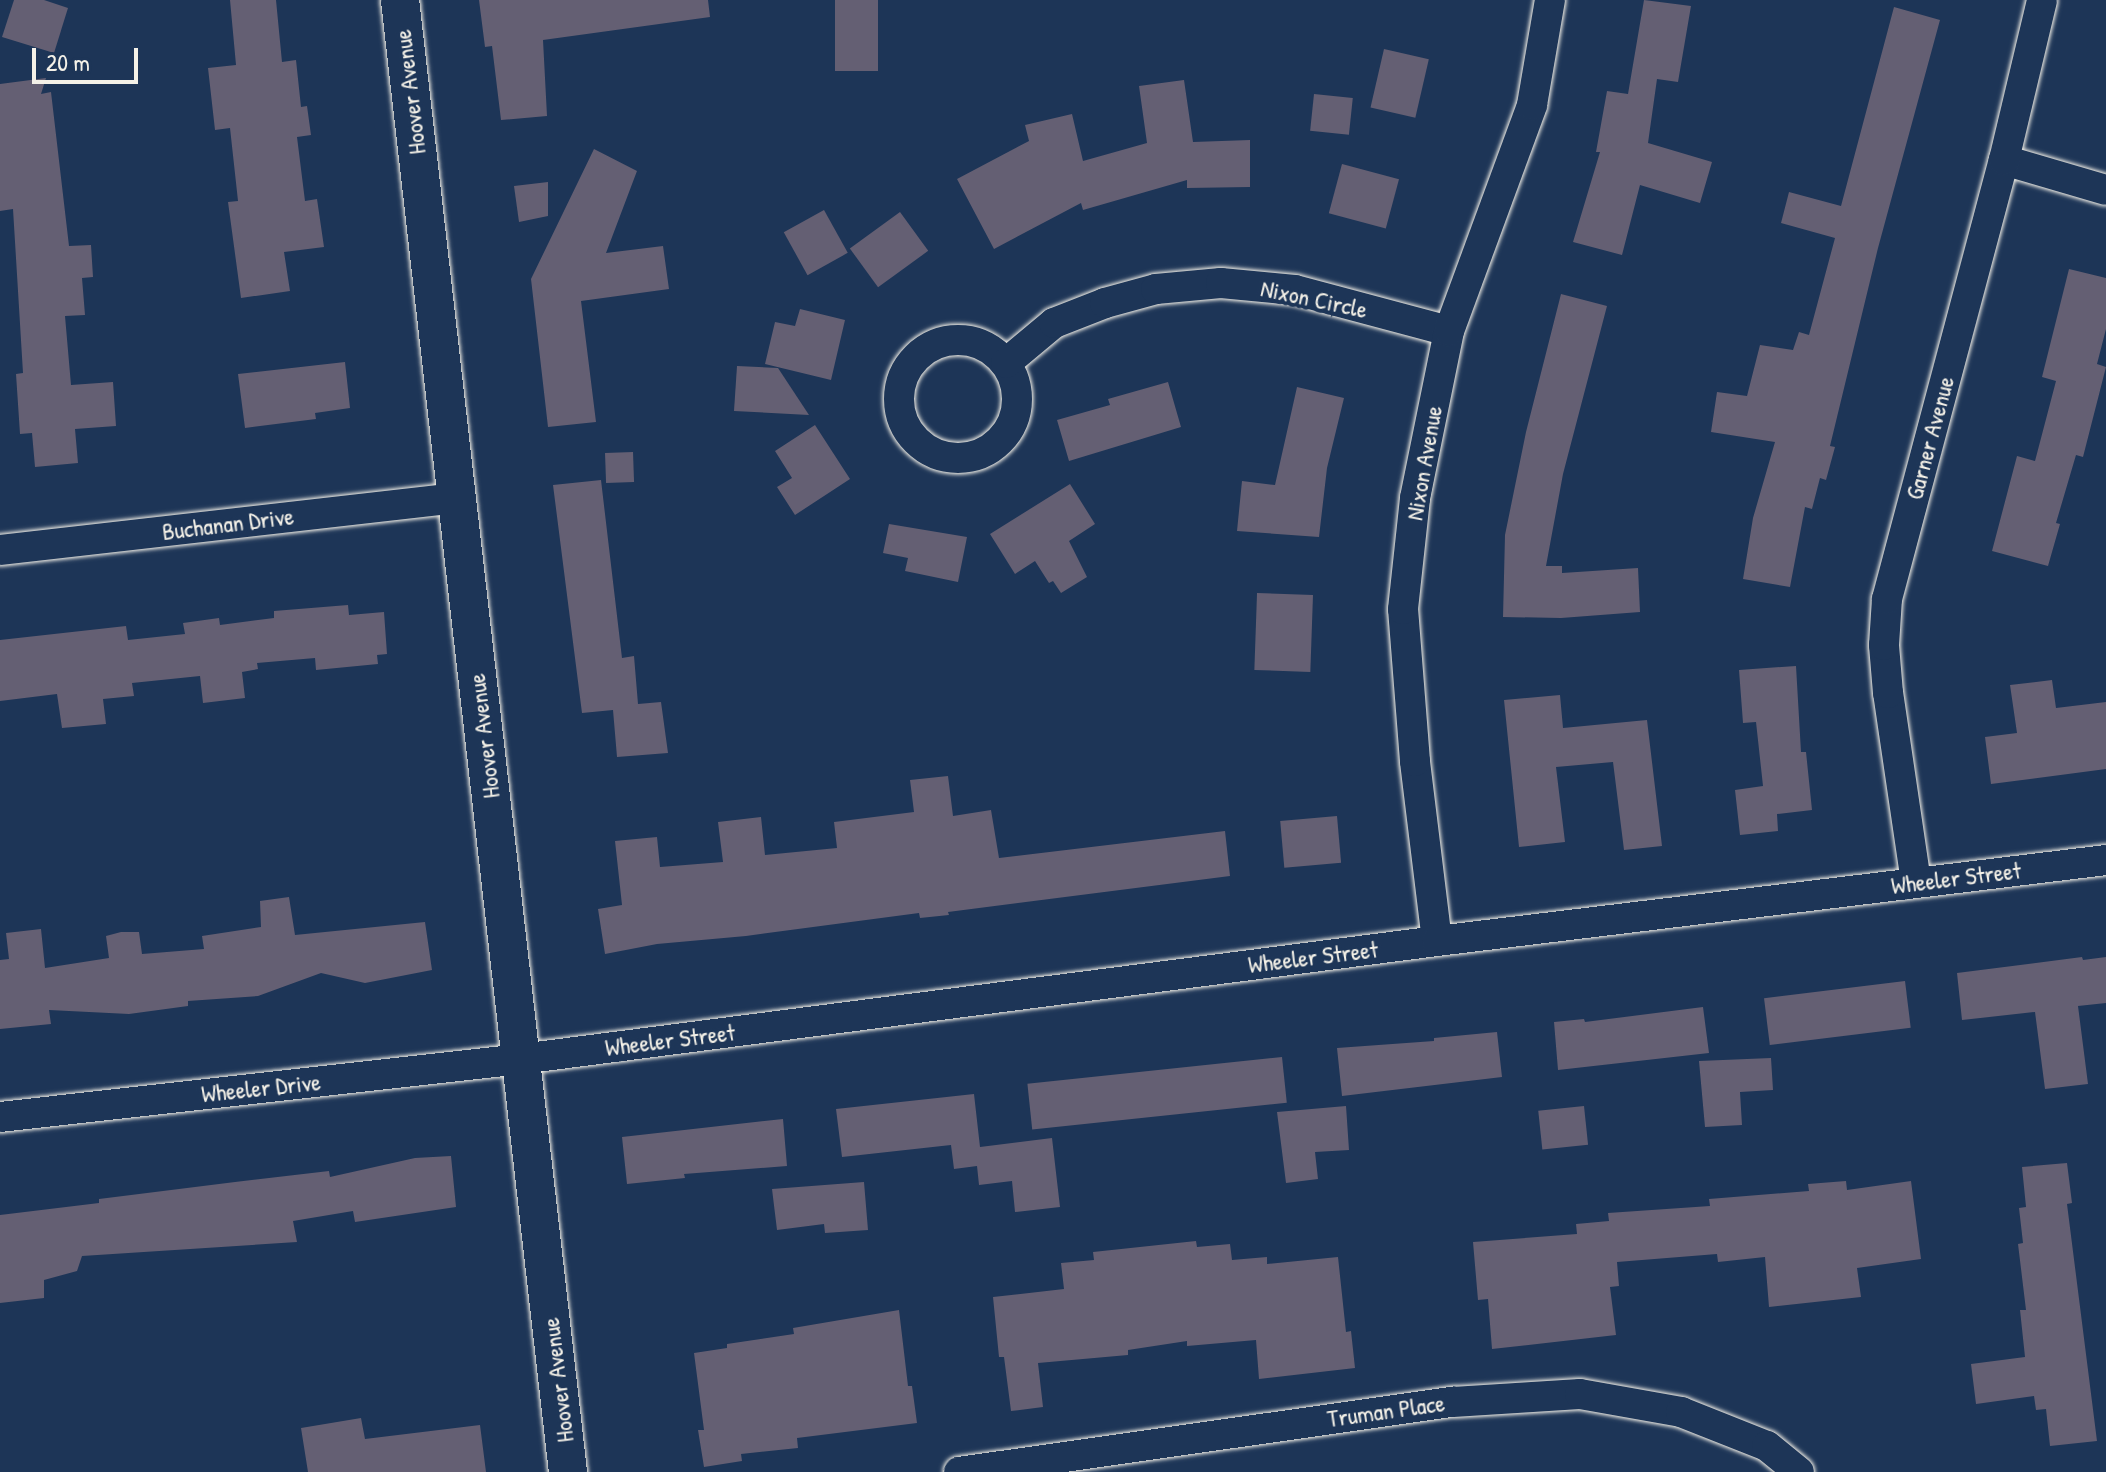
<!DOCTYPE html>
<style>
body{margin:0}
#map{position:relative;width:2106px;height:1472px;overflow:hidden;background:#1d3557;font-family:"Patrick Hand",sans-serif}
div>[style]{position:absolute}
.building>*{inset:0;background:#645f73;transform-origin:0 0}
.roads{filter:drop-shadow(0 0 2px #f4f1e8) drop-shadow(0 0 2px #f4f1e8)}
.minor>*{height:30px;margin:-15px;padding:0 15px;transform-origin:15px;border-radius:15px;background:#1d3557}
.minor>.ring{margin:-15px;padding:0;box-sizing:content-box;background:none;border:30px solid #1d3557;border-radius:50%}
.tertiary>*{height:38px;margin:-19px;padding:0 19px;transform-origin:19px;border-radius:19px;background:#1d3557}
span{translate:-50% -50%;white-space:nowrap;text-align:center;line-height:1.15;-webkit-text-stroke:8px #1d3557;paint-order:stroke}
.street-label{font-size:24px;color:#f4f1e8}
.scale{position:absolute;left:32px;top:48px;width:106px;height:36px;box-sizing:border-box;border:4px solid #f4f1e8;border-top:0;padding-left:10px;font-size:24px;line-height:28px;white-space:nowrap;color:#f4f1e8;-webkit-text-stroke:6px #1d3557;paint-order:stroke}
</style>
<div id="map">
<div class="building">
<div style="clip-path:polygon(14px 0,44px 0,68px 8px,54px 53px,2px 37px)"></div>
<div style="clip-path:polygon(230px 0,276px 0,282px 62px,296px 60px,301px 107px,307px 106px,311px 135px,297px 137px,305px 201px,317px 199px,324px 247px,284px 252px,290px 291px,241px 298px,228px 202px,238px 201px,230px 128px,215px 130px,208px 68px,236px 65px)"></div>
<div style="clip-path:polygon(479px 0,708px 0,710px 17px,543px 40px,547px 116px,501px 120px,492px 46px,485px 47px)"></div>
<div style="left:835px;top:0;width:43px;height:71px"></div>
<div style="clip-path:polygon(1644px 0,1691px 6px,1678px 82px,1657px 79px,1648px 143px,1712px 162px,1700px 203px,1640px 185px,1622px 255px,1573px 242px,1600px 152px,1596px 152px,1607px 91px,1628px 94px)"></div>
<div style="clip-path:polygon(1894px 7px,1940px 20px,1878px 248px,1830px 446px,1835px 447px,1826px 480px,1820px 478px,1812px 509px,1805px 507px,1790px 587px,1743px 579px,1753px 518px,1775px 442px,1711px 432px,1717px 392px,1747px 396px,1760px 345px,1793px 350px,1799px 332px,1809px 335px,1835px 238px,1781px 223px,1789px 192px,1841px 206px)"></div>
<div style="left:1384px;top:49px;width:46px;height:60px;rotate:13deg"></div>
<div style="clip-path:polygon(46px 78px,41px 94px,51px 92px,69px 246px,91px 245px,93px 277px,82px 278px,85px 315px,65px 316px,71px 385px,113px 382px,116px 426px,75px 429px,78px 463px,35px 467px,32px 433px,20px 434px,16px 374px,23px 373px,13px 209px,0 211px,0 84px)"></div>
<div style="clip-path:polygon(1184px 80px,1193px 142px,1250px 140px,1250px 187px,1187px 188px,1187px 180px,1083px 210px,1081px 203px,994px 249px,957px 179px,1029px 141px,1025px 125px,1072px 114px,1083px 161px,1147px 143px,1139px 86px)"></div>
<div style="left:1314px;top:94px;width:39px;height:37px;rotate:6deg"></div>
<div style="clip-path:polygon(594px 149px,637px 171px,606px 253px,663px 246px,669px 289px,581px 301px,596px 422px,548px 427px,531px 279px)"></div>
<div style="left:1342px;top:164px;width:59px;height:51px;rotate:15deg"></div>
<div style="clip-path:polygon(548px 182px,548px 216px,519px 222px,514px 186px)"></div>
<div style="left:824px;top:210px;width:49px;height:46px;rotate:61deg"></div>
<div style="left:900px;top:212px;width:48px;height:62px;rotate:54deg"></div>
<div style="clip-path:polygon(2069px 269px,2106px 278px,2106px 329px,2097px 364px,2106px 367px,2083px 457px,2076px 455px,2056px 523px,2060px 524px,2048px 566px,1992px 551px,2017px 456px,2035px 461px,2056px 381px,2042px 377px)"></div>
<div style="clip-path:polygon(1561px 294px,1607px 306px,1563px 474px,1546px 566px,1562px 566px,1562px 573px,1638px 568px,1640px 612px,1561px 618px,1503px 617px,1505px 535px,1526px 432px)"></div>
<div style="clip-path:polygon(800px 309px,845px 320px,831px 380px,765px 364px,775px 322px,795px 326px)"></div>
<div style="clip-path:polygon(345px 362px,350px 408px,315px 413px,316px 419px,245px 428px,238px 374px)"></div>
<div style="clip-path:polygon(737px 366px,778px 368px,809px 415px,734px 411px)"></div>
<div style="clip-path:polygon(1168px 382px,1181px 427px,1069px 461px,1057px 420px,1110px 405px,1108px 399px)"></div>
<div style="clip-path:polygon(1297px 387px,1344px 398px,1327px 468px,1319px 537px,1237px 531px,1242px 481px,1275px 485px)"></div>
<div style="clip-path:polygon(815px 425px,850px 479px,795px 515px,777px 487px,792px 478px,775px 451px)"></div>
<div style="left:633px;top:452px;width:30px;height:28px;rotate:88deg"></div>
<div style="clip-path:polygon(601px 480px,622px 658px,634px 656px,638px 704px,661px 702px,668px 753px,617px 757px,613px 710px,582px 713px,553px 485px)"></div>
<div style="clip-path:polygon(1070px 484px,1095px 524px,1069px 541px,1087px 577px,1061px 593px,1053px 581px,1049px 583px,1035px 561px,1015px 574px,990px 534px)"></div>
<div style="clip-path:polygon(889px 524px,967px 537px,958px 582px,905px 571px,908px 558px,883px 553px)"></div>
<div style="left:1313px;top:595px;width:77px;height:56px;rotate:92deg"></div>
<div style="clip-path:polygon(348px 605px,349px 615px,384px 612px,387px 654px,377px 655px,378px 664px,316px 670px,315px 658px,257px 663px,258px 669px,242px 672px,245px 698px,203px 703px,200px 676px,132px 683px,134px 696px,103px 699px,106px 724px,62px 728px,57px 694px,0 701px,0 640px,126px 626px,128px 640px,185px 634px,183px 623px,219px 618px,220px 625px,274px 618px,274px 611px)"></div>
<div style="clip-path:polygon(1796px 666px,1801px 752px,1806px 752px,1812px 810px,1777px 814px,1778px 831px,1740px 835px,1735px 790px,1763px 786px,1756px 722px,1743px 723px,1739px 670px)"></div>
<div style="clip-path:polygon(2052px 680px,2056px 708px,2106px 702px,2106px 769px,1991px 784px,1985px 737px,2017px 733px,2010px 685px)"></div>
<div style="clip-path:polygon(1560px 695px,1563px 728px,1647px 720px,1662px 846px,1624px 850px,1613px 762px,1556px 767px,1565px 842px,1519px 847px,1504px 700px)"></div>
<div style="clip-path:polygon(948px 776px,953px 816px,991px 810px,999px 858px,1225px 831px,1230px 876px,948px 912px,949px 915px,920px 918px,919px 913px,746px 936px,657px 944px,605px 954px,598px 909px,622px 905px,615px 841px,657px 837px,660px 867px,723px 862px,718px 822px,761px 817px,765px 855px,837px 848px,834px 822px,914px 812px,910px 780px)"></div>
<div style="left:1337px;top:816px;width:47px;height:57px;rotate:85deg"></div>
<div style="clip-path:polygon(289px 897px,295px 935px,425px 922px,432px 970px,365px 983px,321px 973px,258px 996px,188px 1001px,188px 1006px,129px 1014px,49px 1010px,51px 1024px,0 1029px,0 960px,9px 959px,6px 933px,41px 929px,45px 968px,109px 958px,106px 936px,121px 932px,139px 932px,142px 954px,204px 949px,202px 936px,261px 927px,260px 901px)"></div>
<div style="clip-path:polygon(2082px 957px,2083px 960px,2106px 957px,2106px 1003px,2078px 1006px,2088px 1084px,2045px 1089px,2035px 1012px,1962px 1020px,1957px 973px)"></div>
<div style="left:1905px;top:981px;width:47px;height:142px;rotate:83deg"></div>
<div style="clip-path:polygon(1703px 1007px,1709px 1053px,1558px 1070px,1554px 1022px,1584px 1019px,1585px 1022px)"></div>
<div style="clip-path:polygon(1497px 1032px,1502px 1077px,1342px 1096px,1337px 1048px,1434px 1041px,1434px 1038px)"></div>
<div style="left:1282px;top:1057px;width:46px;height:256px;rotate:84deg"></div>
<div style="clip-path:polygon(1771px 1058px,1773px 1090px,1740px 1092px,1742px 1125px,1705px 1127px,1699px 1061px)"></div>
<div style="clip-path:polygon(974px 1094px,980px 1147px,1052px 1138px,1060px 1207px,1015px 1212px,1012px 1181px,979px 1185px,977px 1166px,954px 1169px,951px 1145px,842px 1157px,836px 1109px)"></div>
<div style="clip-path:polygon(1346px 1106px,1349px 1150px,1315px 1152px,1318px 1179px,1286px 1183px,1277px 1112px)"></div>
<div style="left:1584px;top:1106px;width:39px;height:46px;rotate:84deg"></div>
<div style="clip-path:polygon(783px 1119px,787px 1166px,684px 1174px,685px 1178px,627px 1184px,622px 1137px)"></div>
<div style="clip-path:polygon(451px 1156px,456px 1207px,355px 1222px,353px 1211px,293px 1221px,297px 1242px,82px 1256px,77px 1271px,44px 1280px,44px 1298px,0 1303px,0 1215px,99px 1203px,99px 1199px,235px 1182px,329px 1171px,330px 1177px,415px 1158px)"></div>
<div style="clip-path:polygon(2067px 1163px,2072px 1203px,2067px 1204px,2097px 1441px,2050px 1446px,2046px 1409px,2036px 1410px,2034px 1396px,1976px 1404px,1971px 1364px,2025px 1357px,2020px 1310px,2026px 1310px,2018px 1244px,2023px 1243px,2019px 1208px,2026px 1207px,2022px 1167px)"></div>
<div style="clip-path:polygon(1846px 1181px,1847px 1190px,1911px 1181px,1921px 1259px,1857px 1268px,1861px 1297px,1769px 1307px,1765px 1257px,1718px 1262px,1717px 1254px,1617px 1262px,1619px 1286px,1610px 1287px,1616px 1335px,1492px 1349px,1488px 1299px,1478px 1300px,1473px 1242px,1577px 1234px,1576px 1224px,1609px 1221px,1608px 1213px,1710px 1206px,1709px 1199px,1809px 1191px,1808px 1184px)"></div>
<div style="clip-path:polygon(864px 1182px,868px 1230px,825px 1233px,824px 1224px,777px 1230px,772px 1189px)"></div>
<div style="clip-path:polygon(1196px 1241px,1197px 1247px,1230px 1244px,1232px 1260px,1267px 1257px,1267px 1264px,1338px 1257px,1346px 1332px,1351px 1331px,1355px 1368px,1259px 1379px,1256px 1340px,1187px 1346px,1187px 1341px,1128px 1350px,1128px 1355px,1038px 1363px,1043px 1407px,1011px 1411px,1004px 1357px,999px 1357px,993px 1297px,1064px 1289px,1061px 1263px,1094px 1260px,1093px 1252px)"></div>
<div style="clip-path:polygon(899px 1310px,908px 1386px,912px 1386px,917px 1423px,797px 1438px,798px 1448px,741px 1454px,742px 1461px,704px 1467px,698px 1430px,704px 1430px,694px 1353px,727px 1348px,727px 1344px,794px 1334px,793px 1328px)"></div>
<div style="clip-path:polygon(361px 1418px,365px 1439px,480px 1425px,486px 1472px,308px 1472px,301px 1428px)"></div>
</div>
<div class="roads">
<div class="minor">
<div style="left:2004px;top:160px;width:106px;rotate:16.4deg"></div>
<div class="ring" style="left:899px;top:340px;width:88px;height:88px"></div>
<div style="left:1006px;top:363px;width:62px;rotate:-39.8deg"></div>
<div style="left:1054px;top:323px;width:55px;rotate:-21.4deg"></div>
<div style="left:1105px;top:303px;width:53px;rotate:-15.4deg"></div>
<div style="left:1156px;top:289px;width:65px;rotate:-5.3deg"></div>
<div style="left:1221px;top:283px;width:74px;rotate:5.4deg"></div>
<div style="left:1295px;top:290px;width:159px;rotate:14.9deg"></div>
<div style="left:0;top:550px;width:460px;rotate:-6.5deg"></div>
<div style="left:1916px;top:882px;width:191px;rotate:-98.4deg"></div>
<div style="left:1888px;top:693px;width:48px;rotate:-94.8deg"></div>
<div style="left:1884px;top:645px;width:46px;rotate:-86.3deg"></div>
<div style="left:1887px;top:599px;width:454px;rotate:-75.1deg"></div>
<div style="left:2004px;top:160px;width:164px;rotate:-76.6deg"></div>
<div style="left:1437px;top:941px;width:181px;rotate:-97deg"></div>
<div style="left:1415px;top:761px;width:152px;rotate:-94.5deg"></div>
<div style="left:1403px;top:609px;width:112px;rotate:-83.8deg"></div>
<div style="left:1415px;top:498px;width:170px;rotate:-78.5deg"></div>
<div style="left:1449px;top:331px;width:241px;rotate:-69.8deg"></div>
<div style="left:1532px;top:105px;width:107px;rotate:-80.3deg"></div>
<div style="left:0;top:1117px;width:524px;rotate:-6.35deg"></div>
<div style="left:521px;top:1059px;width:924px;rotate:-7.34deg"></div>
<div style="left:1437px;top:941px;width:674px;rotate:-6.9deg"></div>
<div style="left:959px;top:1472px;width:499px;rotate:-8.1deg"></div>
<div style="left:1453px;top:1402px;width:127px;rotate:-3.6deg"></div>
<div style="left:1580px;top:1394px;width:103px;rotate:10.1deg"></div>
<div style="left:1681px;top:1412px;width:92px;rotate:21.6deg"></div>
<div style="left:1767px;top:1446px;width:41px;rotate:39.1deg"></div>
</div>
<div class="tertiary">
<div style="left:400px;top:0;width:1482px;rotate:83.49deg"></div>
</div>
</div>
<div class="street-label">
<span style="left:410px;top:92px;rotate:-97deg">Hoover Avenue</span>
<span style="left:1314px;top:299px;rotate:12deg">Nixon Circle</span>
<span style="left:1930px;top:438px;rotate:-75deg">Garner Avenue</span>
<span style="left:1424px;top:463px;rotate:-80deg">Nixon Avenue</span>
<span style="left:228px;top:524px;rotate:-7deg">Buchanan Drive</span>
<span style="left:484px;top:736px;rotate:-97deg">Hoover Avenue</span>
<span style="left:1956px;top:878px;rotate:-7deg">Wheeler Street</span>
<span style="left:1313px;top:957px;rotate:-7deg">Wheeler Street</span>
<span style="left:670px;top:1040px;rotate:-7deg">Wheeler Street</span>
<span style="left:261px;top:1088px;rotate:-6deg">Wheeler Drive</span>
<span style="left:558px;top:1380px;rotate:-97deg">Hoover Avenue</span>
<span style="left:1386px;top:1411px;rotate:-8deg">Truman Place</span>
</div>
<div class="scale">20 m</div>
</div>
